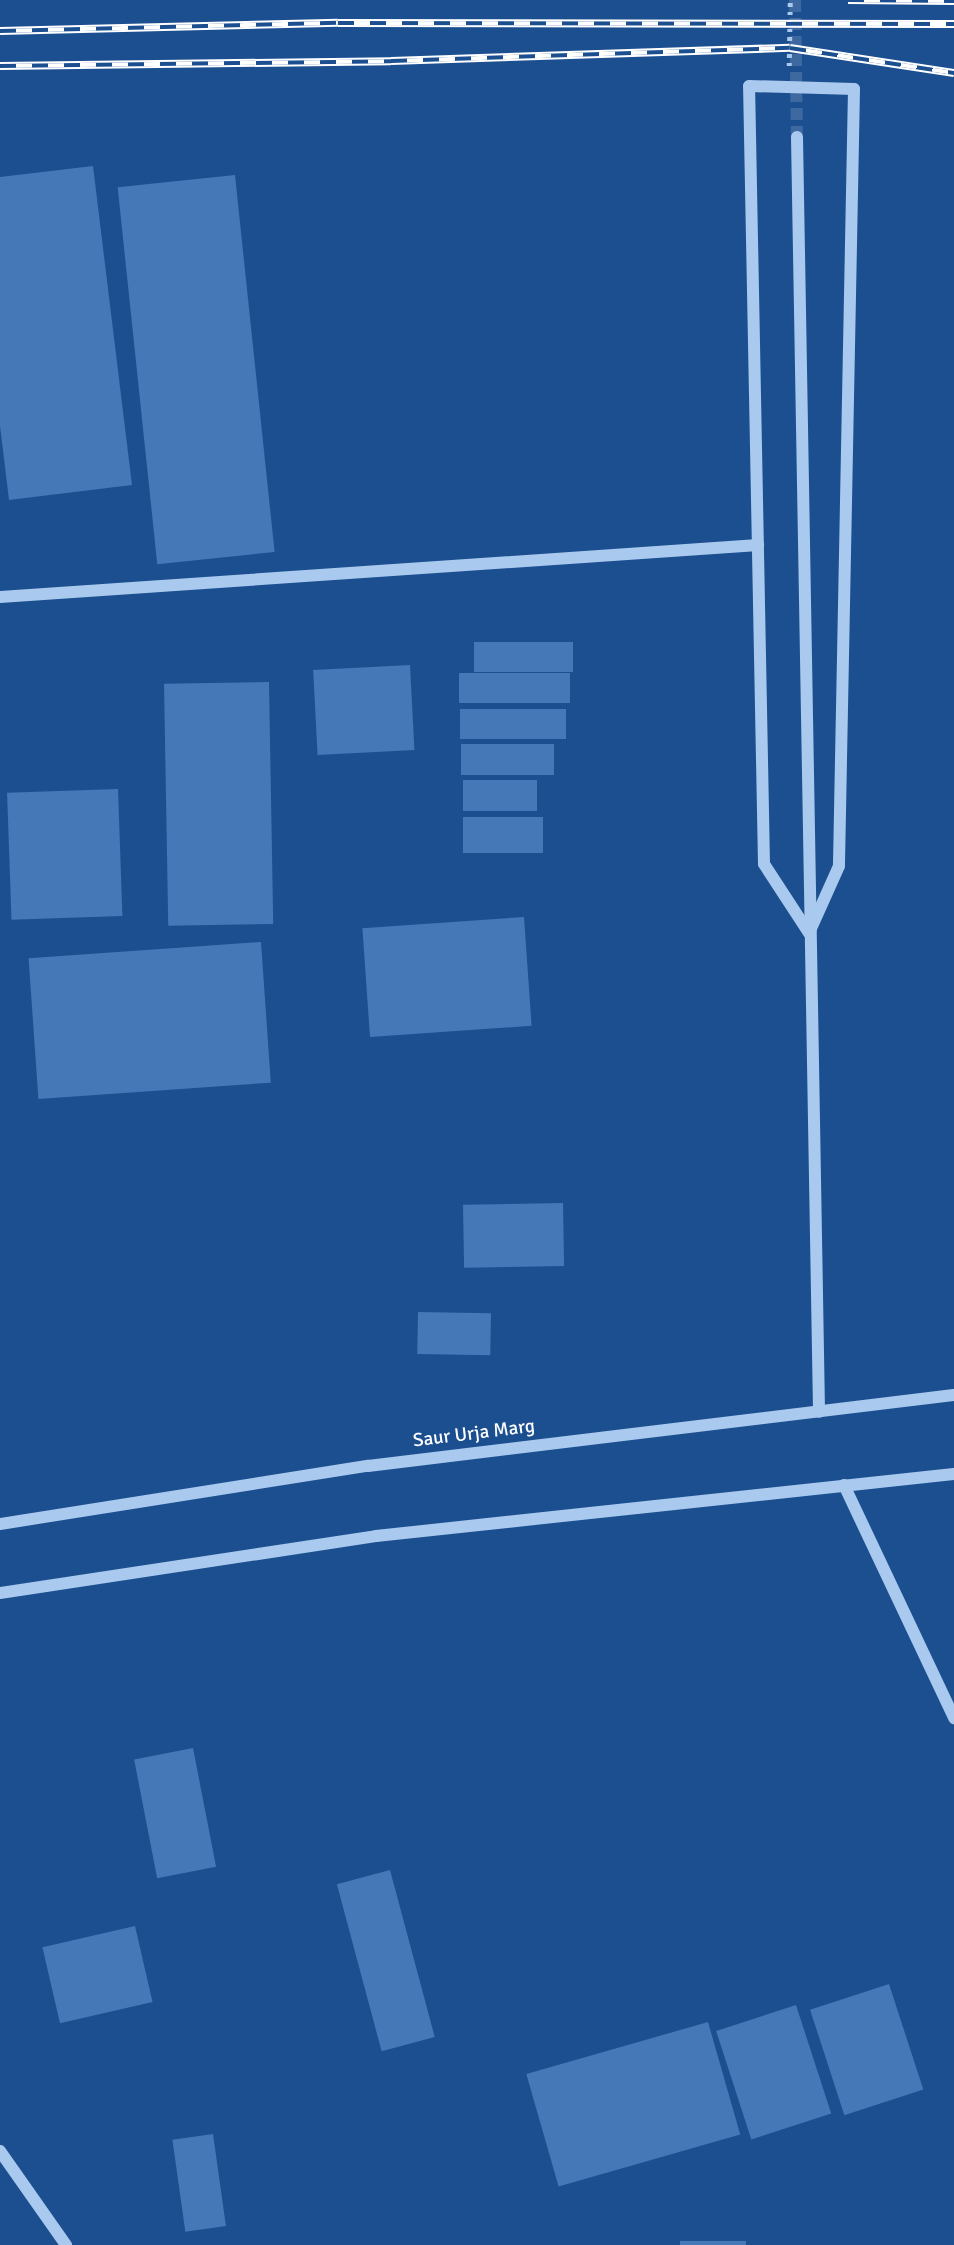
<!DOCTYPE html>
<style>
body{margin:0}
#map{position:relative;width:954px;height:2245px;overflow:hidden;background:#1b4f8f;font-family:Signika,sans-serif}
div>[style]{position:absolute}
.building>*{inset:0;background:#4478b7;transform-origin:0 0}
.minor-tunnel>*{height:12px;margin-top:-6px;transform-origin:0;background:repeating-linear-gradient(90deg,#3d69a0 0 12px,transparent 0 18px)}
.path>*{height:4.5px;margin-top:-2.25px;transform-origin:0;background:repeating-linear-gradient(90deg,#a9c9ee 0 3.5px,transparent 0 8.5px)}
.minor>*{height:12px;margin:-6px;padding:0 6px;transform-origin:6px;border-radius:6px;background:#a9c9ee}
.rail>*{height:8px;margin-top:-4px;transform-origin:0;background:repeating-linear-gradient(90deg,#1b4f8f 0 16px,#fff 0 32px);box-sizing:border-box;border-block:2px solid #fff}
span{translate:-50% -50%;white-space:nowrap;text-align:center;line-height:1.15;-webkit-text-stroke:5px #1b4f8f;paint-order:stroke}
.street-label{font-size:19px;color:#fff}
</style>
<div id="map">
<div class="building">
<div style="clip-path:polygon(93px 166px,132px 485px,9px 500px,0 426px,0 177px)"></div>
<div style="left:235px;top:175px;width:379px;height:118px;rotate:84deg"></div>
<div style="left:474px;top:642px;width:99px;height:30px"></div>
<div style="left:410px;top:665px;width:85px;height:97px;rotate:87deg"></div>
<div style="left:459px;top:673px;width:111px;height:30px"></div>
<div style="left:269px;top:682px;width:242px;height:105px;rotate:89deg"></div>
<div style="left:460px;top:709px;width:106px;height:30px"></div>
<div style="left:461px;top:744px;width:93px;height:31px"></div>
<div style="left:463px;top:780px;width:74px;height:31px"></div>
<div style="left:118px;top:789px;width:127px;height:111px;rotate:88deg"></div>
<div style="left:463px;top:817px;width:80px;height:36px"></div>
<div style="left:524px;top:917px;width:109px;height:162px;rotate:86deg"></div>
<div style="left:261px;top:942px;width:141px;height:233px;rotate:86deg"></div>
<div style="left:563px;top:1203px;width:63px;height:100px;rotate:89deg"></div>
<div style="left:418px;top:1312px;width:73px;height:42px;rotate:1deg"></div>
<div style="left:193px;top:1748px;width:121px;height:60px;rotate:79deg"></div>
<div style="left:390px;top:1870px;width:173px;height:55px;rotate:75deg"></div>
<div style="left:135px;top:1926px;width:78px;height:95px;rotate:77deg"></div>
<div style="left:889px;top:1984px;width:111px;height:83px;rotate:72deg"></div>
<div style="left:796px;top:2005px;width:114px;height:84px;rotate:72deg"></div>
<div style="left:708px;top:2022px;width:117px;height:189px;rotate:74deg"></div>
<div style="left:213px;top:2134px;width:93px;height:41px;rotate:82deg"></div>
<div style="left:680px;top:2241px;width:66px;height:4px"></div>
</div>
<div class="minor-tunnel">
<div style="left:795px;top:0;width:137px;rotate:89.2deg"></div>
</div>
<div class="path">
<div style="left:789px;top:66px;width:66px;rotate:-89.1deg"></div>
</div>
<div class="minor">
<div style="left:749px;top:86px;width:105px;rotate:1.6deg"></div>
<div style="left:854px;top:89px;width:777px;rotate:91.11deg"></div>
<div style="left:839px;top:866px;width:73px;rotate:114.1deg"></div>
<div style="left:809px;top:933px;width:82px;rotate:-123.1deg"></div>
<div style="left:764px;top:864px;width:778px;rotate:-91.1deg"></div>
<div style="left:797px;top:137px;width:1275px;rotate:89.01deg"></div>
<div style="left:0;top:597px;width:760px;rotate:-3.92deg"></div>
<div style="left:844px;top:1485px;width:258px;rotate:64.7deg"></div>
<div style="left:0;top:1524px;width:373px;rotate:-9deg"></div>
<div style="left:368px;top:1466px;width:590px;rotate:-6.91deg"></div>
<div style="left:0;top:1593px;width:380px;rotate:-8.6deg"></div>
<div style="left:376px;top:1536px;width:581px;rotate:-6.12deg"></div>
<div style="left:0;top:2151px;width:115px;rotate:54.9deg"></div>
</div>
<div class="rail">
<div style="left:848px;top:0;width:106px;rotate:0.5deg"></div>
<div style="left:0;top:31px;width:338px;rotate:-1.4deg"></div>
<div style="left:338px;top:23px;width:616px;rotate:0.09deg"></div>
<div style="left:0;top:66px;width:391px;rotate:-0.7deg"></div>
<div style="left:391px;top:61px;width:399px;rotate:-1.9deg"></div>
<div style="left:790px;top:48px;width:166px;rotate:8.7deg"></div>
</div>
<div class="street-label">
<span style="left:474px;top:1434px;rotate:-7deg">Saur Urja Marg</span>
</div>
</div>
